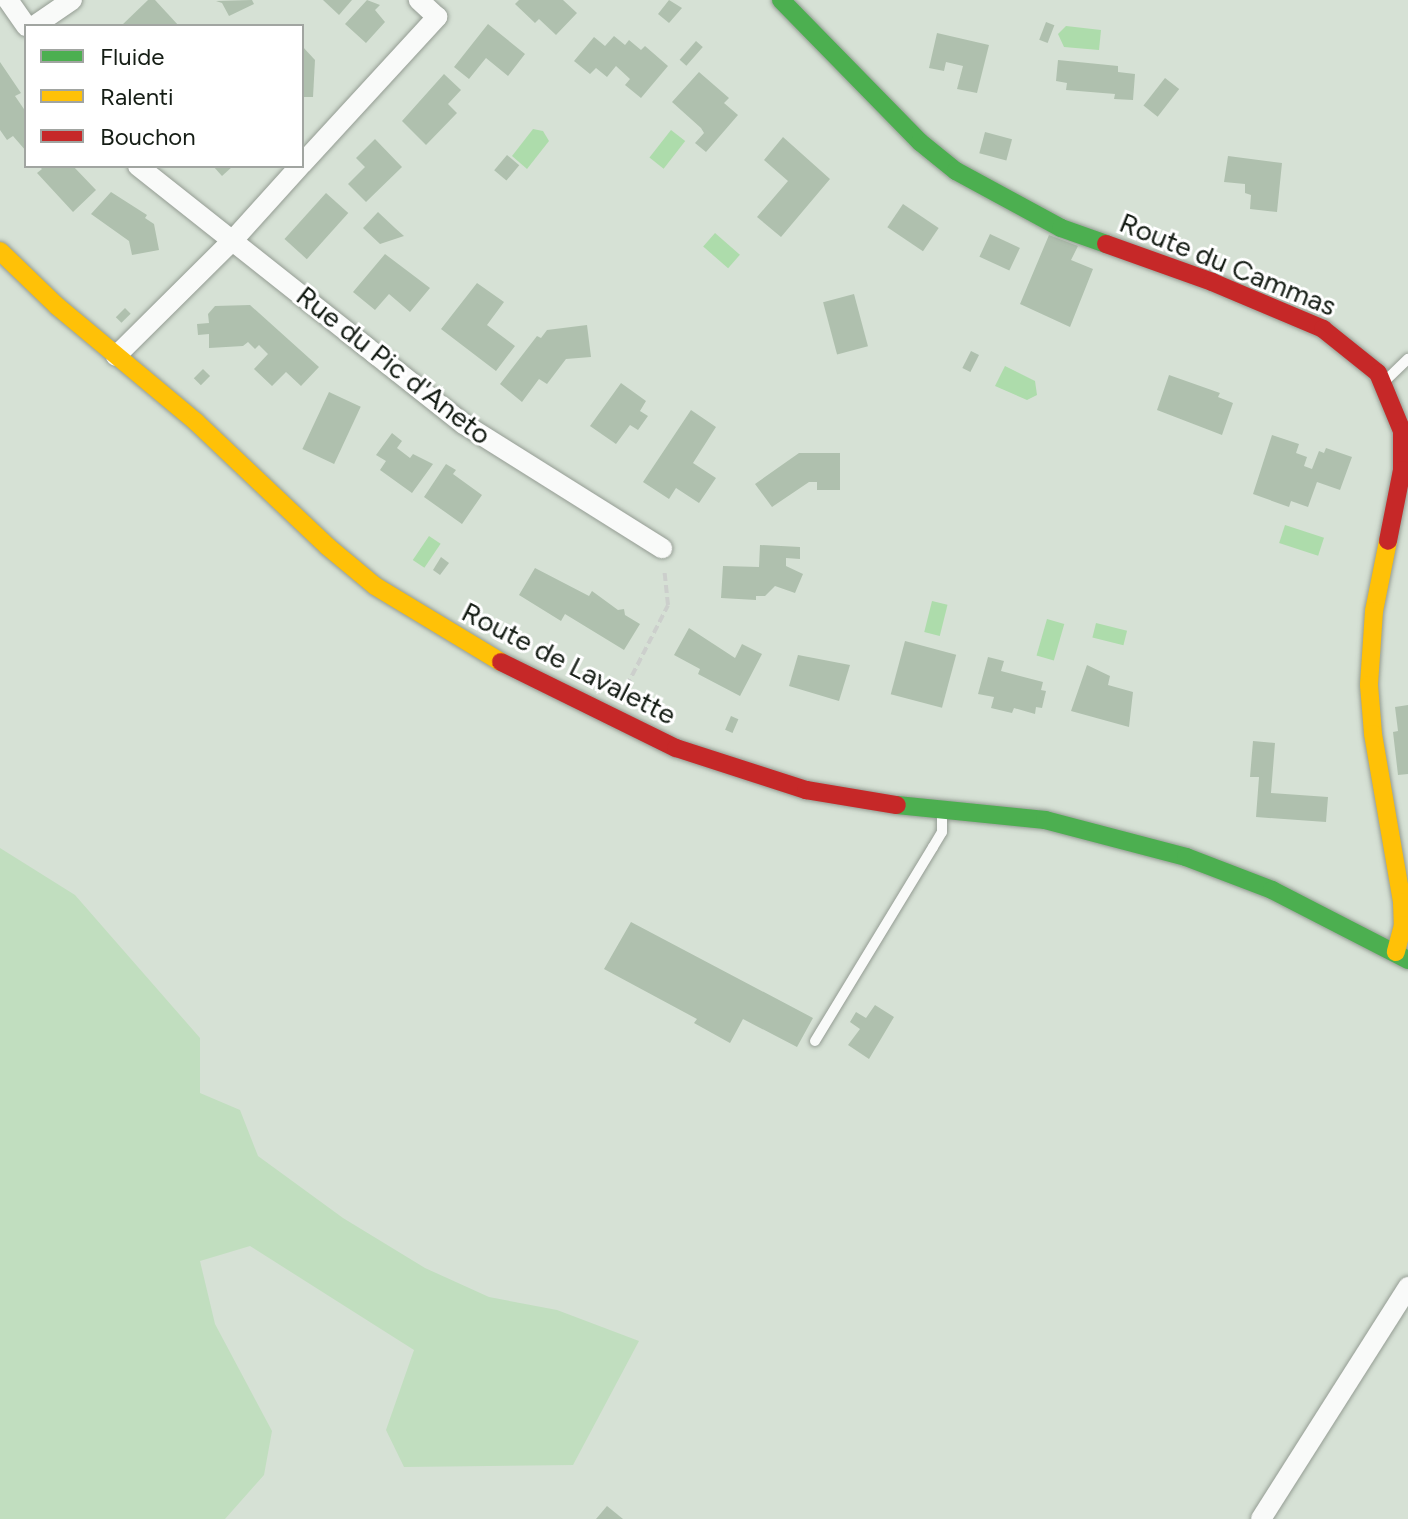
<!DOCTYPE html>
<style>
body{margin:0}
#map{position:relative;width:1408px;height:1519px;overflow:hidden;background:#d6e1d5;font-family:Figtree,sans-serif}
div>[style]{position:absolute}
.green>*{inset:0;background:#c1debf}
.water>*{inset:0;background:#addcab;transform-origin:0 0}
.building>*{inset:0;background:#afc0ae;transform-origin:0 0}
.path>*{height:4px;margin-top:-2px;transform-origin:0;background:repeating-linear-gradient(90deg,#cccfcc 0 8px,transparent 0 12px)}
.roads{filter:drop-shadow(0 0 2px #949c93) drop-shadow(0 0 2px #949c93)}
.lane>*{height:10px;margin:-5px;padding:0 5px;transform-origin:5px;border-radius:5px;background:#f9faf9}
.street>*{height:20px;margin:-10px;padding:0 10px;transform-origin:10px;border-radius:10px;background:#f9faf9}
.fast>*{height:18px;margin:-9px;padding:0 9px;transform-origin:9px;border-radius:9px;background:#4caf50}
.slow>*{height:18px;margin:-9px;padding:0 9px;transform-origin:9px;border-radius:9px;background:#ffc107}
.jam>*{height:18px;margin:-9px;padding:0 9px;transform-origin:9px;border-radius:9px;background:#c62828}
span{translate:-50% -50%;white-space:nowrap;text-align:center;line-height:1.15;-webkit-text-stroke:6px #fff;paint-order:stroke}
.street-label{font-size:28px;color:#151d15}
.legend{position:absolute;left:24px;top:24px;width:280px;height:144px;box-sizing:border-box;background:#fff;border:2px solid #a1a5a1;margin:0;padding:10px 14px;list-style:none;font-size:24px;color:#151d15}
.legend li{display:flex;align-items:center;gap:16px;height:40px}
.legend b{width:40px;border:2px solid #a1a5a1}
</style>
<div id="map">
<div class="green">
<div style="clip-path:polygon(0 848px,75px 895px,200px 1038px,200px 1093px,240px 1110px,258px 1156px,343px 1218px,425px 1268px,489px 1297px,557px 1310px,639px 1341px,573px 1465px,404px 1467px,386px 1430px,414px 1350px,250px 1246px,200px 1261px,215px 1324px,272px 1431px,264px 1475px,225px 1519px,0 1519px)"></div>
</div>
<div class="water">
<div style="clip-path:polygon(1066px 26px,1101px 30px,1099px 50px,1064px 47px,1058px 34px)"></div>
<div style="clip-path:polygon(533px 129px,543px 131px,549px 141px,527px 169px,512px 156px)"></div>
<div style="left:671px;top:130px;width:18px;height:35px;rotate:38deg"></div>
<div style="left:715px;top:233px;width:33px;height:18px;rotate:41deg"></div>
<div style="clip-path:polygon(1005px 366px,1035px 381px,1037px 395px,1027px 400px,995px 386px)"></div>
<div style="left:1285px;top:525px;width:41px;height:19px;rotate:18deg"></div>
<div style="left:429px;top:536px;width:14px;height:29px;rotate:34deg"></div>
<div style="left:932px;top:601px;width:16px;height:32px;rotate:14deg"></div>
<div style="left:1047px;top:619px;width:18px;height:38px;rotate:16deg"></div>
<div style="left:1096px;top:623px;width:32px;height:15px;rotate:14deg"></div>
</div>
<div class="building">
<div style="clip-path:polygon(148px 0,155px 0,179px 26px,121px 26px)"></div>
<div style="clip-path:polygon(252px 0,254px 4px,229px 16px,222px 3px,216px 1px)"></div>
<div style="clip-path:polygon(323px 0,352px 0,339px 15px)"></div>
<div style="clip-path:polygon(367px 0,380px 5px,375px 10px,385px 22px,366px 43px,345px 24px)"></div>
<div style="clip-path:polygon(563px 0,577px 13px,556px 35px,539px 19px,535px 23px,515px 4px,519px 0)"></div>
<div style="clip-path:polygon(669px 0,682px 8px,669px 23px,658px 14px)"></div>
<div style="left:1046px;top:22px;width:9px;height:19px;rotate:21deg"></div>
<div style="clip-path:polygon(488px 24px,525px 54px,508px 76px,486px 58px,469px 79px,454px 67px)"></div>
<div style="clip-path:polygon(937px 33px,989px 45px,977px 93px,957px 89px,963px 66px,946px 62px,944px 71px,929px 68px)"></div>
<div style="clip-path:polygon(614px 36px,625px 45px,629px 40px,641px 50px,645px 46px,668px 66px,641px 98px,625px 85px,630px 79px,616px 66px,607px 77px,596px 68px,590px 74px,574px 61px,594px 37px,605px 46px)"></div>
<div style="left:696px;top:41px;width:9px;height:25px;rotate:41deg"></div>
<div style="clip-path:polygon(302px 46px,315px 60px,313px 97px,302px 97px)"></div>
<div style="clip-path:polygon(1058px 60px,1118px 66px,1118px 72px,1135px 74px,1133px 100px,1114px 99px,1115px 94px,1066px 90px,1067px 83px,1056px 81px)"></div>
<div style="clip-path:polygon(0 62px,21px 93px,15px 96px,26px 112px,26px 151px,13px 136px,7px 140px,0 130px)"></div>
<div style="clip-path:polygon(699px 72px,729px 98px,724px 103px,738px 115px,706px 152px,695px 143px,704px 133px,701px 128px,672px 102px)"></div>
<div style="clip-path:polygon(444px 74px,461px 90px,448px 104px,457px 113px,426px 145px,402px 121px)"></div>
<div style="left:1165px;top:78px;width:18px;height:35px;rotate:38deg"></div>
<div style="left:985px;top:132px;width:28px;height:22px;rotate:15deg"></div>
<div style="clip-path:polygon(783px 137px,830px 179px,781px 237px,757px 217px,788px 181px,764px 160px)"></div>
<div style="clip-path:polygon(375px 139px,402px 167px,366px 202px,348px 184px,365px 167px,356px 158px)"></div>
<div style="left:507px;top:155px;width:16px;height:20px;rotate:40deg"></div>
<div style="clip-path:polygon(1228px 156px,1282px 163px,1277px 212px,1250px 209px,1251px 195px,1245px 193px,1245px 184px,1224px 182px)"></div>
<div style="clip-path:polygon(39px 166px,73px 166px,96px 190px,73px 212px,37px 173px,42px 169px)"></div>
<div style="clip-path:polygon(213px 166px,233px 166px,222px 176px)"></div>
<div style="clip-path:polygon(111px 192px,147px 215px,145px 218px,154px 224px,159px 250px,132px 255px,129px 241px,91px 214px)"></div>
<div style="left:326px;top:193px;width:30px;height:62px;rotate:42deg"></div>
<div style="left:903px;top:204px;width:43px;height:28px;rotate:34deg"></div>
<div style="clip-path:polygon(378px 212px,395px 228px,404px 236px,380px 244px,363px 228px)"></div>
<div style="left:990px;top:234px;width:33px;height:25px;rotate:25deg"></div>
<div style="clip-path:polygon(1049px 235px,1078px 246px,1071px 260px,1093px 269px,1070px 327px,1020px 304px)"></div>
<div style="clip-path:polygon(385px 254px,430px 288px,410px 312px,389px 294px,375px 310px,353px 292px)"></div>
<div style="clip-path:polygon(477px 283px,504px 302px,487px 325px,515px 346px,496px 371px,441px 329px)"></div>
<div style="left:854px;top:294px;width:54px;height:32px;rotate:75deg"></div>
<div style="clip-path:polygon(250px 305px,319px 367px,301px 386px,286px 372px,272px 386px,254px 369px,268px 354px,259px 345px,255px 349px,248px 342px,243px 346px,209px 348px,209px 334px,198px 335px,197px 324px,209px 323px,208px 314px,215px 306px)"></div>
<div style="left:125px;top:308px;width:8px;height:13px;rotate:45deg"></div>
<div style="clip-path:polygon(587px 325px,591px 357px,566px 359px,547px 384px,539px 379px,522px 402px,500px 384px,537px 336px,541px 338px,547px 330px)"></div>
<div style="left:971px;top:351px;width:9px;height:19px;rotate:27deg"></div>
<div style="left:203px;top:369px;width:10px;height:13px;rotate:45deg"></div>
<div style="clip-path:polygon(1169px 375px,1220px 393px,1218px 397px,1233px 403px,1222px 435px,1157px 410px)"></div>
<div style="clip-path:polygon(621px 383px,646px 401px,640px 411px,648px 416px,638px 430px,630px 425px,616px 444px,590px 426px)"></div>
<div style="left:329px;top:392px;width:35px;height:63px;rotate:25deg"></div>
<div style="clip-path:polygon(691px 410px,716px 427px,693px 463px,716px 478px,699px 503px,676px 488px,669px 499px,643px 482px)"></div>
<div style="clip-path:polygon(392px 433px,402px 441px,397px 448px,410px 458px,413px 454px,433px 464px,412px 493px,380px 470px,386px 461px,376px 455px)"></div>
<div style="clip-path:polygon(1272px 435px,1299px 444px,1296px 453px,1307px 457px,1304px 466px,1312px 469px,1319px 451px,1324px 453px,1326px 448px,1352px 457px,1340px 490px,1317px 482px,1308px 507px,1291px 501px,1289px 507px,1253px 494px)"></div>
<div style="clip-path:polygon(799px 453px,840px 453px,840px 490px,817px 490px,817px 482px,809px 482px,772px 507px,755px 484px)"></div>
<div style="clip-path:polygon(446px 464px,456px 470px,453px 474px,482px 495px,462px 524px,424px 497px)"></div>
<div style="clip-path:polygon(760px 545px,800px 547px,800px 559px,786px 558px,786px 566px,803px 574px,795px 593px,775px 586px,765px 596px,756px 596px,756px 600px,721px 598px,723px 566px,759px 567px)"></div>
<div style="clip-path:polygon(441px 557px,449px 563px,440px 575px,433px 570px)"></div>
<div style="clip-path:polygon(535px 568px,589px 596px,592px 591px,618px 610px,624px 609px,625px 615px,640px 624px,624px 650px,565px 614px,561px 621px,519px 595px)"></div>
<div style="clip-path:polygon(689px 628px,735px 658px,742px 644px,762px 654px,740px 696px,698px 674px,700px 669px,674px 655px)"></div>
<div style="left:905px;top:641px;width:53px;height:55px;rotate:15deg"></div>
<div style="clip-path:polygon(798px 655px,850px 665px,839px 701px,789px 686px)"></div>
<div style="clip-path:polygon(988px 657px,1004px 661px,1001px 671px,1043px 682px,1041px 690px,1046px 691px,1042px 708px,1036px 707px,1035px 714px,1014px 708px,1012px 713px,991px 708px,994px 697px,978px 694px)"></div>
<div style="clip-path:polygon(1087px 665px,1110px 676px,1108px 685px,1133px 692px,1129px 727px,1071px 711px)"></div>
<div style="clip-path:polygon(1408px 705px,1408px 774px,1398px 775px,1393px 732px,1398px 731px,1395px 707px)"></div>
<div style="left:731px;top:716px;width:8px;height:15px;rotate:23deg"></div>
<div style="clip-path:polygon(1253px 741px,1275px 743px,1271px 793px,1328px 797px,1326px 822px,1256px 817px,1259px 777px,1250px 777px)"></div>
<div style="clip-path:polygon(631px 922px,813px 1018px,797px 1047px,743px 1019px,730px 1043px,694px 1023px,697px 1019px,604px 969px)"></div>
<div style="clip-path:polygon(875px 1005px,894px 1017px,869px 1059px,848px 1045px,860px 1029px,850px 1022px,856px 1012px,866px 1018px)"></div>
<div style="clip-path:polygon(607px 1506px,623px 1519px,596px 1519px)"></div>
</div>
<div class="path">
<div style="left:621px;top:697px;width:103px;rotate:-62.9deg"></div>
<div style="left:668px;top:605px;width:36px;rotate:-96deg"></div>
</div>
<div class="roads">
<div class="lane">
<div style="left:1383px;top:383px;width:35px;rotate:-44deg"></div>
<div style="left:815px;top:1041px;width:227px;rotate:-58.7deg"></div>
<div style="left:933px;top:847px;width:17px;rotate:-59deg"></div>
<div style="left:942px;top:832px;width:21px;rotate:-90deg"></div>
</div>
<div class="street">
<div style="left:8px;top:0;width:32px;rotate:55deg"></div>
<div style="left:34px;top:26px;width:46px;rotate:-34.4deg"></div>
<div style="left:302px;top:164px;width:200px;rotate:-47.4deg"></div>
<div style="left:437px;top:17px;width:25px;rotate:-137deg"></div>
<div style="left:138px;top:166px;width:416px;rotate:38.4deg"></div>
<div style="left:464px;top:424px;width:234px;rotate:32.1deg"></div>
<div style="left:116px;top:356px;width:166px;rotate:-44.8deg"></div>
<div style="left:234px;top:239px;width:98px;rotate:-47.9deg"></div>
<div style="left:1261px;top:1519px;width:275px;rotate:-57.6deg"></div>
</div>
<div class="fast">
<div style="left:781px;top:0;width:199px;rotate:45.6deg"></div>
<div style="left:920px;top:142px;width:46px;rotate:38.9deg"></div>
<div style="left:956px;top:171px;width:119px;rotate:28.5deg"></div>
<div style="left:1061px;top:228px;width:48px;rotate:19.6deg"></div>
<div style="left:897px;top:805px;width:149px;rotate:5.8deg"></div>
<div style="left:1045px;top:820px;width:146px;rotate:14.7deg"></div>
<div style="left:1186px;top:857px;width:92px;rotate:21deg"></div>
<div style="left:1272px;top:890px;width:153px;rotate:27.2deg"></div>
</div>
<div class="slow">
<div style="left:0;top:251px;width:79px;rotate:44deg"></div>
<div style="left:57px;top:306px;width:181px;rotate:39.8deg"></div>
<div style="left:196px;top:422px;width:180px;rotate:43.4deg"></div>
<div style="left:327px;top:546px;width:62px;rotate:39.8deg"></div>
<div style="left:375px;top:586px;width:147px;rotate:31.1deg"></div>
<div style="left:1388px;top:541px;width:71px;rotate:101.3deg"></div>
<div style="left:1374px;top:611px;width:74px;rotate:93.9deg"></div>
<div style="left:1369px;top:685px;width:49px;rotate:85.3deg"></div>
<div style="left:1373px;top:734px;width:170px;rotate:80.2deg"></div>
<div style="left:1402px;top:902px;width:23px;rotate:88deg"></div>
<div style="left:1403px;top:925px;width:28px;rotate:105deg"></div>
</div>
<div class="jam">
<div style="left:1106px;top:244px;width:113px;rotate:19.7deg"></div>
<div style="left:1212px;top:282px;width:121px;rotate:22.9deg"></div>
<div style="left:1323px;top:329px;width:70px;rotate:38.7deg"></div>
<div style="left:1378px;top:373px;width:63px;rotate:67.5deg"></div>
<div style="left:1402px;top:431px;width:39px;rotate:90deg"></div>
<div style="left:1402px;top:470px;width:72px;rotate:101.2deg"></div>
<div style="left:501px;top:662px;width:195px;rotate:26.2deg"></div>
<div style="left:676px;top:748px;width:137px;rotate:17.9deg"></div>
<div style="left:806px;top:790px;width:92px;rotate:9.4deg"></div>
</div>
</div>
<div class="street-label">
<span style="left:1228px;top:264px;rotate:22deg">Route du Cammas</span>
<span style="left:394px;top:365px;rotate:38deg">Rue du Pic d'Aneto</span>
<span style="left:569px;top:663px;rotate:27deg">Route de Lavalette</span>
</div>
<ul class="legend">
<li><b style="height:10px;background:#4caf50"></b>Fluide</li>
<li><b style="height:10px;background:#ffc107"></b>Ralenti</li>
<li><b style="height:10px;background:#c62828"></b>Bouchon</li>
</ul>
</div>
